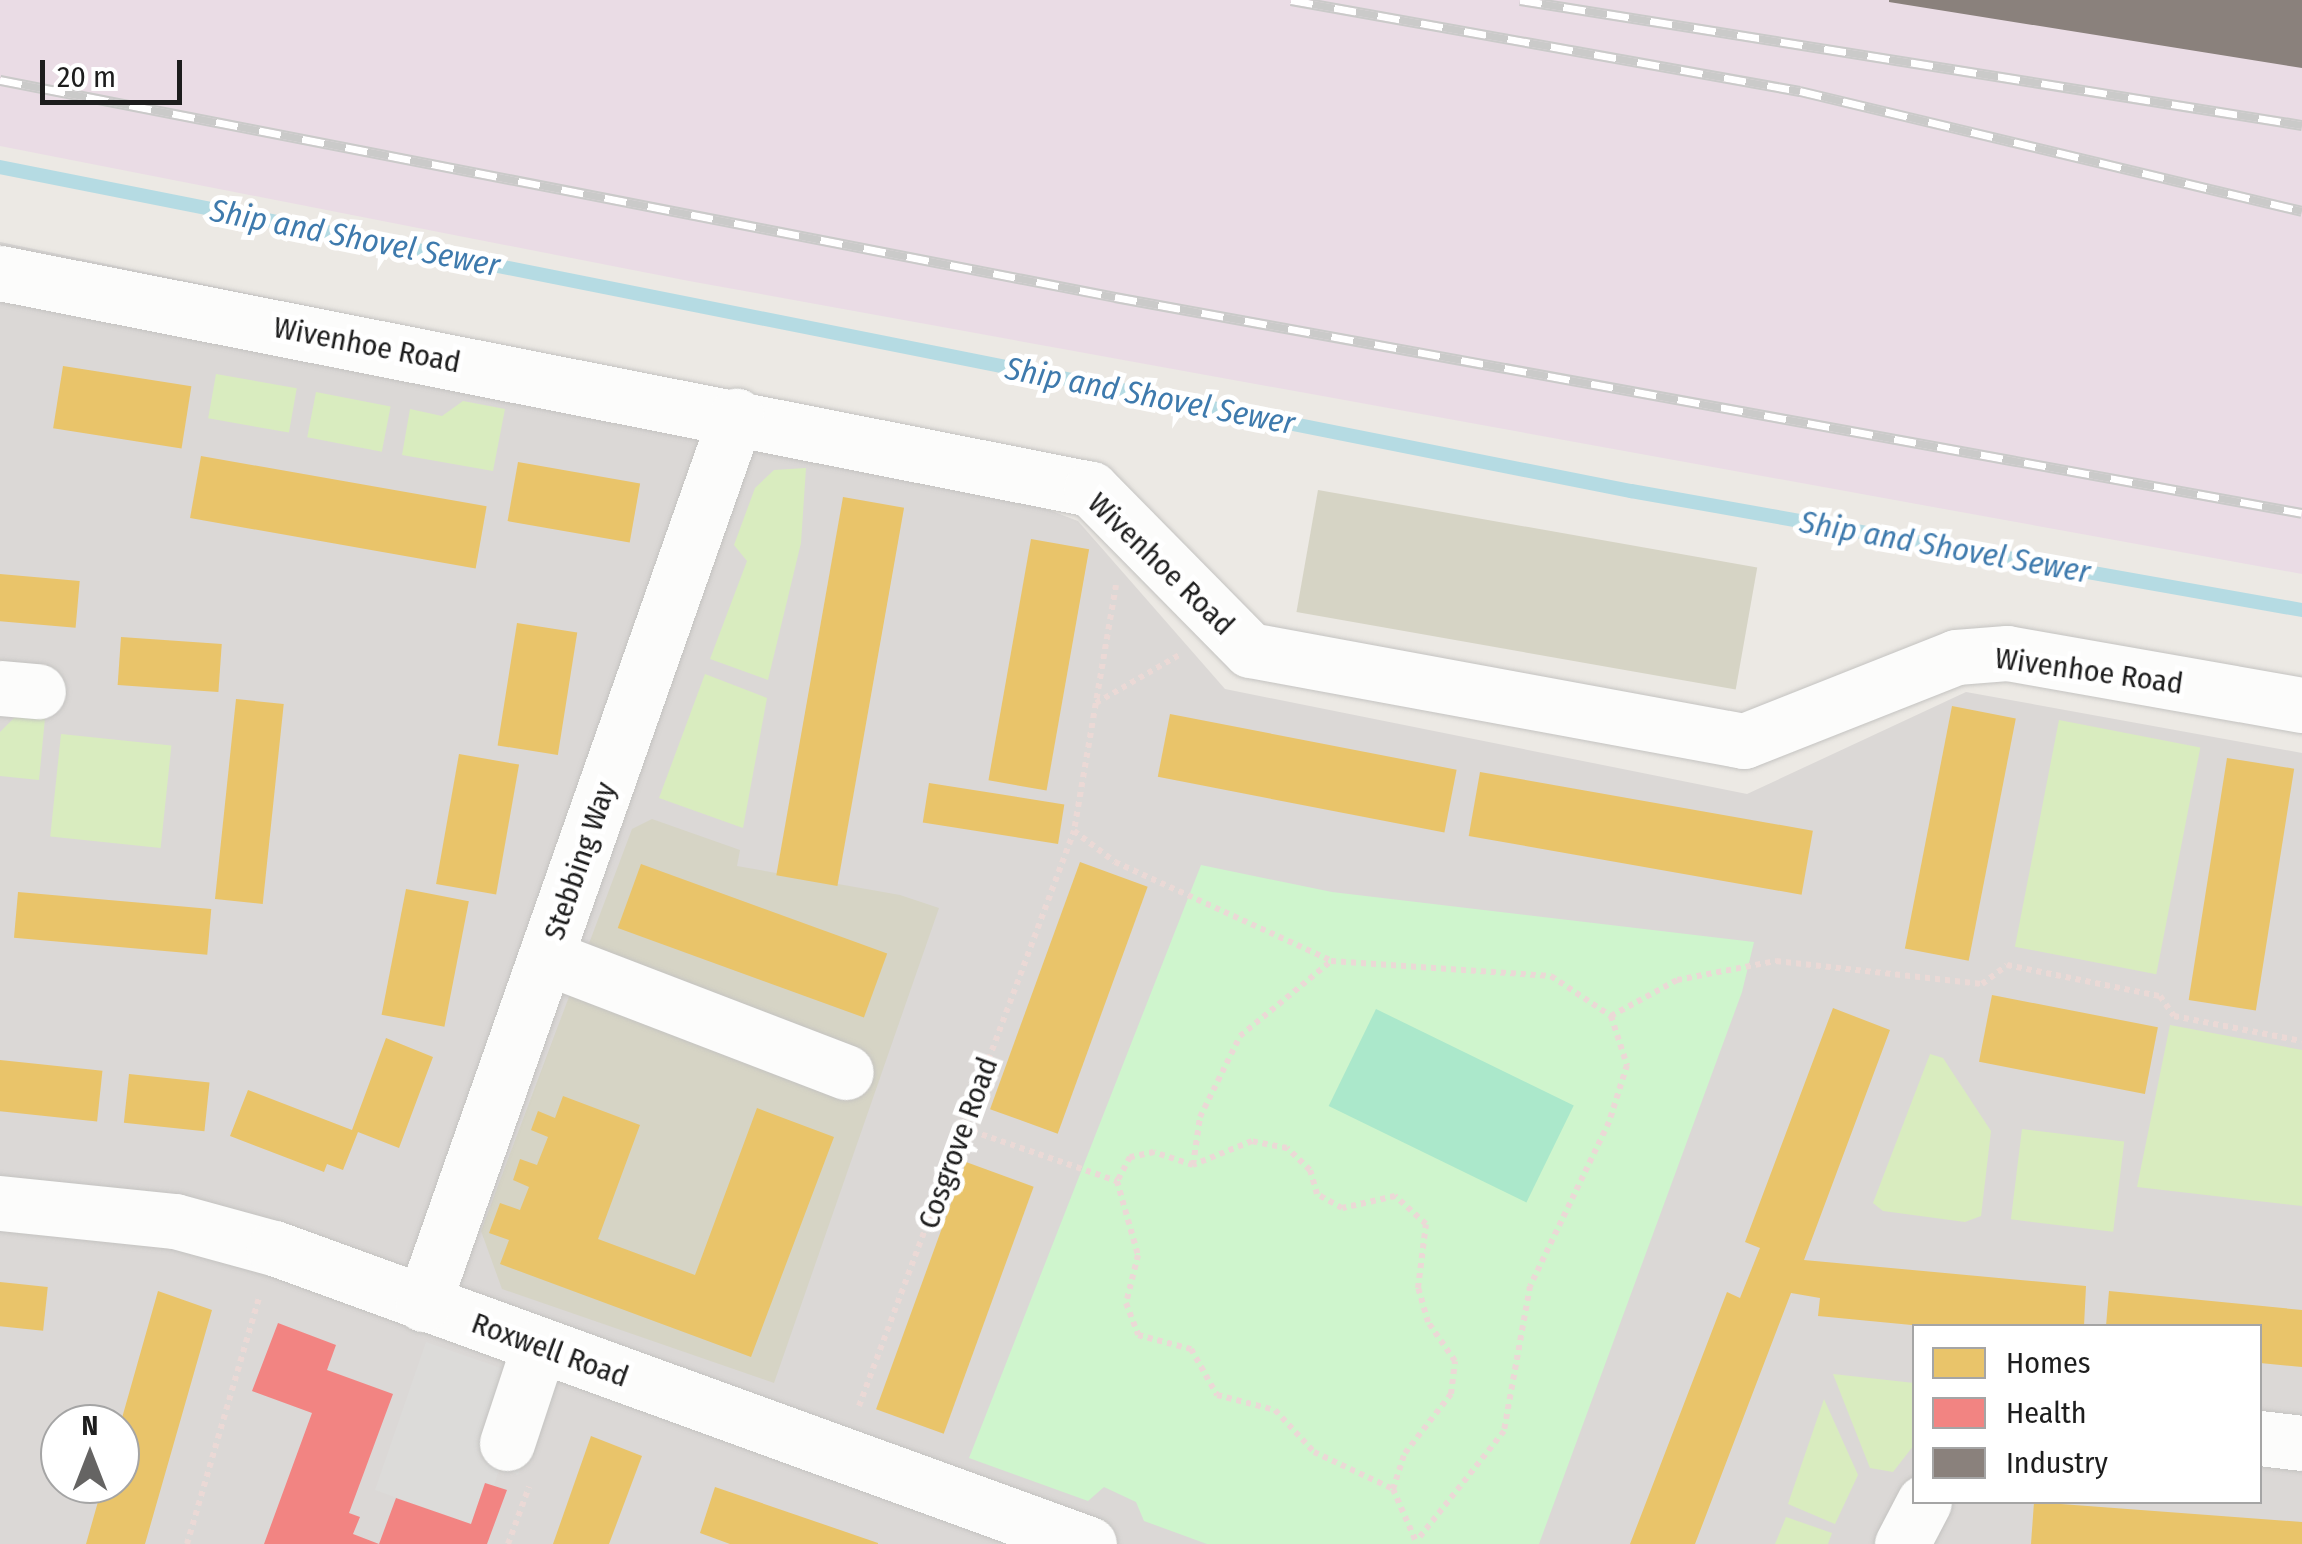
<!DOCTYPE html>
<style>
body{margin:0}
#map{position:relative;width:2302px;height:1544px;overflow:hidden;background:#ece9e4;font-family:"Fira Sans Condensed",sans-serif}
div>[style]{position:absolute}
.residential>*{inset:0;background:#dbd8d6}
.industrial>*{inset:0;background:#eadce5}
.construction>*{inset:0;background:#d6d4c5;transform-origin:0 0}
.grass>*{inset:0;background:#d9ecbf;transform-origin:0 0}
.park>*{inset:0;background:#cff5cd}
.pitch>*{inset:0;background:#abe8cb;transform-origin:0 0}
.parking>*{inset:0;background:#dcdbd9}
.homes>*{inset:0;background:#e9c46a;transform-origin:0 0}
.health>*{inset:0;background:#f28482}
.industry>*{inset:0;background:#8a817c}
.stream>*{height:14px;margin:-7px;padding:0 7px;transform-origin:7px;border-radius:7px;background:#b5dbe3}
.path>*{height:6px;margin-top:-3px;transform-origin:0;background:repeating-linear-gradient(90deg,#ebd9d6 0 5px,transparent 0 10px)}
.roads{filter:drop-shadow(0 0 2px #c4c3c1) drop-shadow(0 0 2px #c4c3c1)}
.minor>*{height:55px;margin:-27.5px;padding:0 27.5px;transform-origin:27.5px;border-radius:27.5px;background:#fcfcfb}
.rail>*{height:11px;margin-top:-5.5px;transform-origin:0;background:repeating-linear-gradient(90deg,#fff 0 22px,#cacac9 0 44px);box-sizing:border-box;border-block:2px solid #cacac9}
span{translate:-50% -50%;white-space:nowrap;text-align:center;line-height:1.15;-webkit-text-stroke:10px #fff;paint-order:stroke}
.street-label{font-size:30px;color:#1d1d1d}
.water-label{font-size:32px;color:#3e7aad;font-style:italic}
.legend{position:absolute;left:1912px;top:1324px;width:350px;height:180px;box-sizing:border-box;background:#fff;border:2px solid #a5a5a5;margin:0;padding:12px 18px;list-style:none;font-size:30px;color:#1d1d1d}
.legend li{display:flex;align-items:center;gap:20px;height:50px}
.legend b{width:50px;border:2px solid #a5a5a5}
.north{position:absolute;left:40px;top:1404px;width:100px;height:100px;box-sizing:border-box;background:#fff;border:2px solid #a5a5a5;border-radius:50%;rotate:0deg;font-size:28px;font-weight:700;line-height:40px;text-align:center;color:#1d1d1d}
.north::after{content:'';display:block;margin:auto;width:35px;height:45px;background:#656463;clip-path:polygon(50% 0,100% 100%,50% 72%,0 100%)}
.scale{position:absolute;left:40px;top:60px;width:142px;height:45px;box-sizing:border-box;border:5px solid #1d1d1d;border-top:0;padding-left:12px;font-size:30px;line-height:35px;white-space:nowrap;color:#1d1d1d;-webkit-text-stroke:8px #fff;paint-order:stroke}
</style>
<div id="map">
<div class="residential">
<div style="clip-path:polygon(evenodd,0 242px,749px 397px,1078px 521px,1225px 689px,1747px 794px,1966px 692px,2302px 753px,2302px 1544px,0 1544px,0 242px,1914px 1326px,2260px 1326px,2260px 1502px,1914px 1502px,1914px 1326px,0 242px,60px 1424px,120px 1424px,120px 1484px,60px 1484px,60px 1424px)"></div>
</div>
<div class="industrial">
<div style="clip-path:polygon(0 0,2302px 0,2302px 574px,689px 281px,0 146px)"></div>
</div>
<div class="construction">
<div style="left:1318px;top:490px;width:446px;height:124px;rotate:10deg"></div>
<div style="clip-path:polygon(652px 819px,740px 850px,737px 866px,900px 895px,939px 908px,774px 1383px,502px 1289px,481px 1231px,632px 829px)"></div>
</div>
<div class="grass">
<div style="left:216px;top:374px;width:82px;height:45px;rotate:10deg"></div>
<div style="left:316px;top:392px;width:76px;height:46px;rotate:11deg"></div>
<div style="clip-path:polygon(463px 401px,505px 409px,493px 471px,402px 455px,410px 409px,442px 416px)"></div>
<div style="clip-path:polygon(806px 468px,801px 543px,768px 680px,710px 659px,747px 561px,734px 545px,755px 488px,774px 470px)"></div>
<div style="clip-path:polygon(705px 674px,767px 698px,743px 828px,659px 798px)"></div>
<div style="clip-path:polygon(17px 715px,45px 718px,39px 780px,0 776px,0 732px)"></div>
<div style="left:2059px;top:720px;width:144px;height:231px;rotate:11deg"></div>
<div style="left:61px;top:734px;width:111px;height:103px;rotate:6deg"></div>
<div style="clip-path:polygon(2170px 1025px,2302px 1050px,2302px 1206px,2137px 1187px)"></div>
<div style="clip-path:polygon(1930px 1054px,1943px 1058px,1991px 1131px,1981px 1216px,1965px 1222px,1883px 1211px,1873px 1203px)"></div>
<div style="left:2022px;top:1129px;width:103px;height:91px;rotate:7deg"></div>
<div style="clip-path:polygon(1833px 1374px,1914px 1383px,1914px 1445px,1893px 1472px,1870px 1468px)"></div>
<div style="clip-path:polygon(1824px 1399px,1858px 1475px,1835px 1524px,1788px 1504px)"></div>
<div style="clip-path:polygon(1786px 1517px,1832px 1533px,1828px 1544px,1775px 1544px)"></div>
</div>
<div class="park">
<div style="clip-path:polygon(1201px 865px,1332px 892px,1754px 942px,1742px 992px,1539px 1544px,1207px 1544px,1144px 1521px,1136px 1502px,1104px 1487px,1088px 1501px,969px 1458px)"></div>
</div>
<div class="pitch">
<div style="left:1376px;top:1009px;width:220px;height:108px;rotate:26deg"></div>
</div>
<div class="parking">
<div style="clip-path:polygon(426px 1342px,549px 1385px,518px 1475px,500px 1468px,494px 1485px,485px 1483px,471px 1524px,375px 1490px)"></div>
</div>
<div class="homes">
<div style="left:63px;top:366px;width:130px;height:63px;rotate:9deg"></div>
<div style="left:201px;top:456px;width:290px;height:63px;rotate:10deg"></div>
<div style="left:518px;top:462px;width:124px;height:60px;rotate:10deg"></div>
<div style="left:843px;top:497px;width:62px;height:384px;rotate:10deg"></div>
<div style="left:1031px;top:539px;width:59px;height:245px;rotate:10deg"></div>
<div style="left:0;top:574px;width:80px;height:47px;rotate:5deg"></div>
<div style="left:517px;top:623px;width:61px;height:124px;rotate:9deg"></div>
<div style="left:121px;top:637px;width:101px;height:48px;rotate:4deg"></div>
<div style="left:236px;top:699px;width:48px;height:201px;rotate:6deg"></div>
<div style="left:1952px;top:706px;width:65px;height:247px;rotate:11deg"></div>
<div style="left:1170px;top:714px;width:292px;height:64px;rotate:11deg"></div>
<div style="left:459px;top:754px;width:61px;height:132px;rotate:10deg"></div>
<div style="left:2227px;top:758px;width:68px;height:245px;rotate:9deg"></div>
<div style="left:1480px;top:772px;width:338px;height:65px;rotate:10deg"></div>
<div style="left:929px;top:783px;width:137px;height:40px;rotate:9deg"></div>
<div style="left:1080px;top:862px;width:72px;height:263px;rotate:20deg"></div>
<div style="left:641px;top:864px;width:262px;height:68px;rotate:20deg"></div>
<div style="left:406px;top:889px;width:64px;height:128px;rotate:11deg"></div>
<div style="left:18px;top:892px;width:194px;height:46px;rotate:5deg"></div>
<div style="left:1992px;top:995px;width:169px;height:68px;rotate:11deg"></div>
<div style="clip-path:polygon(1833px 1008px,1890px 1030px,1804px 1260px,2086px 1286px,2084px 1326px,1922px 1326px,1818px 1316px,1820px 1298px,1791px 1293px,1695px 1544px,1630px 1544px,1727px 1292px,1740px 1298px,1760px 1248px,1745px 1242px)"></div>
<div style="clip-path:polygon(386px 1038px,433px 1057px,399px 1148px,358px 1132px,343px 1170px,327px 1164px,324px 1172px,230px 1136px,248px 1090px,352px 1130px)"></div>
<div style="left:0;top:1060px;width:103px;height:51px;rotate:6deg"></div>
<div style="left:129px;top:1074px;width:81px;height:49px;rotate:6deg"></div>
<div style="clip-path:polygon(563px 1096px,640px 1125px,598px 1239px,695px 1275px,757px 1108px,834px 1137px,751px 1357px,500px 1264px,509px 1240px,489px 1233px,500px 1203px,520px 1210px,529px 1187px,513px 1180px,520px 1159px,537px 1165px,548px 1137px,531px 1130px,538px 1111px,555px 1118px)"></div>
<div style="left:966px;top:1162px;width:72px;height:263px;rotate:20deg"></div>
<div style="left:0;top:1282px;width:48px;height:44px;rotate:6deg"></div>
<div style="clip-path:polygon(158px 1291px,212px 1310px,145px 1544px,86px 1544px,103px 1484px,120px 1484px,120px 1425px)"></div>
<div style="clip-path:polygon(2109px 1291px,2302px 1310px,2302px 1367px,2260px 1363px,2260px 1326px,2106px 1326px)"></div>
<div style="clip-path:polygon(591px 1436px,642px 1456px,609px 1544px,553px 1544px)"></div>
<div style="clip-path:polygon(715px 1487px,878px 1543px,878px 1544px,730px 1544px,700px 1533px)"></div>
<div style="clip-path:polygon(2034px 1502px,2302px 1522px,2302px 1544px,2031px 1544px)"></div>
</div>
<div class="health">
<div style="clip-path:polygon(278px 1323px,336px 1345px,327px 1370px,393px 1394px,349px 1513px,360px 1517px,353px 1534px,379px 1544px,396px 1498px,471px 1524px,485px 1483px,507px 1490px,487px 1544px,264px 1544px,312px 1413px,252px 1391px)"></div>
</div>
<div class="industry">
<div style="clip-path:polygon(2302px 0,2302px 68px,1889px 2px,1889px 0)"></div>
</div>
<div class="stream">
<div style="left:0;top:167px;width:1663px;rotate:11.24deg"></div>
<div style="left:1631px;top:491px;width:681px;rotate:10.06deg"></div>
</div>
<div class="path">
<div style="left:1116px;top:585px;width:250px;rotate:99.7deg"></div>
<div style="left:1074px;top:831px;width:51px;rotate:37.1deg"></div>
<div style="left:1115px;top:862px;width:236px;rotate:24.5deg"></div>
<div style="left:1096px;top:703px;width:98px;rotate:-30deg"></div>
<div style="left:1611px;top:1016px;width:75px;rotate:-28.6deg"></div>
<div style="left:1677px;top:980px;width:101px;rotate:-10.9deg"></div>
<div style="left:1776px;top:961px;width:207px;rotate:6.4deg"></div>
<div style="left:1982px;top:984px;width:31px;rotate:-37deg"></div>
<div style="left:2007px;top:965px;width:156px;rotate:11.5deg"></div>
<div style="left:2160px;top:996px;width:24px;rotate:55deg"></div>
<div style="left:2174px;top:1016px;width:130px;rotate:11.1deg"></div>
<div style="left:963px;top:1128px;width:163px;rotate:19deg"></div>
<div style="left:1193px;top:1165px;width:49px;rotate:-81.7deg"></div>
<div style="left:1200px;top:1117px;width:90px;rotate:-63.7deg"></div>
<div style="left:1240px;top:1036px;width:118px;rotate:-39.5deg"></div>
<div style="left:1331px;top:961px;width:221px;rotate:3.9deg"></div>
<div style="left:1551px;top:976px;width:72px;rotate:33.7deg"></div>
<div style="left:1611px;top:1016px;width:52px;rotate:71.9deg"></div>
<div style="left:1627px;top:1065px;width:60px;rotate:107.5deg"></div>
<div style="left:1609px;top:1122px;width:182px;rotate:115.7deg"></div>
<div style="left:1530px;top:1286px;width:147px;rotate:100.2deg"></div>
<div style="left:1504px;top:1431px;width:138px;rotate:128.5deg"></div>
<div style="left:859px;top:1406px;width:614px;rotate:-69.5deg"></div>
<div style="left:1393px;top:1489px;width:38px;rotate:-72deg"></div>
<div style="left:1405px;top:1453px;width:75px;rotate:-52.1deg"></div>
<div style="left:1451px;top:1394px;width:33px;rotate:-83deg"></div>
<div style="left:1455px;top:1361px;width:47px;rotate:-124.7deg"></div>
<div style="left:1428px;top:1322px;width:35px;rotate:-106deg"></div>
<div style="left:1418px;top:1288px;width:64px;rotate:-82.9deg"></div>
<div style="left:1426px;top:1224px;width:42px;rotate:-137.9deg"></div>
<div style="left:1395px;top:1196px;width:54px;rotate:167.2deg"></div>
<div style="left:1342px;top:1208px;width:29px;rotate:-151deg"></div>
<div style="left:1317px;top:1194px;width:25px;rotate:-106deg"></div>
<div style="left:1310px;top:1170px;width:32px;rotate:-136deg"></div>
<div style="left:1287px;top:1148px;width:36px;rotate:-169deg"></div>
<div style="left:1252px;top:1141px;width:64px;rotate:157.9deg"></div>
<div style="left:1193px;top:1165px;width:41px;rotate:-161.6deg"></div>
<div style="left:1154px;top:1152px;width:25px;rotate:168deg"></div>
<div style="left:1130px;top:1157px;width:27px;rotate:118deg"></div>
<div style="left:1117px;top:1181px;width:77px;rotate:74.2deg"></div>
<div style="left:1138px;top:1255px;width:49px;rotate:104deg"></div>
<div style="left:1126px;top:1303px;width:34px;rotate:69deg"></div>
<div style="left:1138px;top:1335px;width:55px;rotate:14.8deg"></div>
<div style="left:1191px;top:1349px;width:53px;rotate:60.5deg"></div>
<div style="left:1217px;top:1395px;width:60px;rotate:14.5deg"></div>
<div style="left:1275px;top:1410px;width:57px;rotate:47.1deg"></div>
<div style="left:1314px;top:1452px;width:87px;rotate:25.1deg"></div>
<div style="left:1393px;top:1489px;width:60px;rotate:66.4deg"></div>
<div style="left:187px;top:1544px;width:257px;rotate:-73.7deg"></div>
<div style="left:508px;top:1544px;width:61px;rotate:-69.8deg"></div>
</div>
<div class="roads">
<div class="minor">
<div style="left:0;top:273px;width:1112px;rotate:11.2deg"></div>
<div style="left:1091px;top:489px;width:226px;rotate:45.4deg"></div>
<div style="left:1250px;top:650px;width:502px;rotate:10.44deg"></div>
<div style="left:1744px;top:741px;width:228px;rotate:-21.6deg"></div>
<div style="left:1956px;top:657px;width:51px;rotate:-4.5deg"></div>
<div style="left:2007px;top:653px;width:300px;rotate:10deg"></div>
<div style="left:0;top:688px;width:38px;rotate:5deg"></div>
<div style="left:546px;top:957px;width:321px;rotate:21deg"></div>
<div style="left:0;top:1203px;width:176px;rotate:5.9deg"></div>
<div style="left:175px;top:1221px;width:103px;rotate:15.3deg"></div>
<div style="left:274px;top:1248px;width:867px;rotate:19.96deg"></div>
<div style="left:423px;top:1304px;width:942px;rotate:-70.58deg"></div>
<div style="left:2260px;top:1438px;width:42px;rotate:6.8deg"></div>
<div style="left:507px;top:1443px;width:102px;rotate:-71.7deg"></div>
<div style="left:1902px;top:1544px;width:47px;rotate:-62.4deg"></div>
</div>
</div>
<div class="rail">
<div style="left:1291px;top:0;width:517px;rotate:10.14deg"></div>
<div style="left:1800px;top:91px;width:516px;rotate:13.44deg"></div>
<div style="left:1520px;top:0;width:792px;rotate:9.08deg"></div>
<div style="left:0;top:80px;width:1136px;rotate:11.01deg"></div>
<div style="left:1115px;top:297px;width:1206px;rotate:10.31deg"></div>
</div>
<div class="street-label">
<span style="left:367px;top:345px;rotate:11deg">Wivenhoe Road</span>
<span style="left:1161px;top:564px;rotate:44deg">Wivenhoe Road</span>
<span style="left:2089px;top:671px;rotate:8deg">Wivenhoe Road</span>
<span style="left:580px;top:861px;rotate:-71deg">Stebbing Way</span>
<span style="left:958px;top:1143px;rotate:-70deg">Cosgrove Road</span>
<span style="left:550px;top:1350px;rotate:20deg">Roxwell Road</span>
</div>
<div class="water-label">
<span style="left:355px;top:238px;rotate:11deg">Ship and Shovel Sewer</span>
<span style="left:1150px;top:396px;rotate:11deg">Ship and Shovel Sewer</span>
<span style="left:1945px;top:547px;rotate:10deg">Ship and Shovel Sewer</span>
</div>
<ul class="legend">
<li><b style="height:28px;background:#e9c46a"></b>Homes</li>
<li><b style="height:28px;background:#f28482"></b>Health</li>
<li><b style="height:28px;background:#8a817c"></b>Industry</li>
</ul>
<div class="north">N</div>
<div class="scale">20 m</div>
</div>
